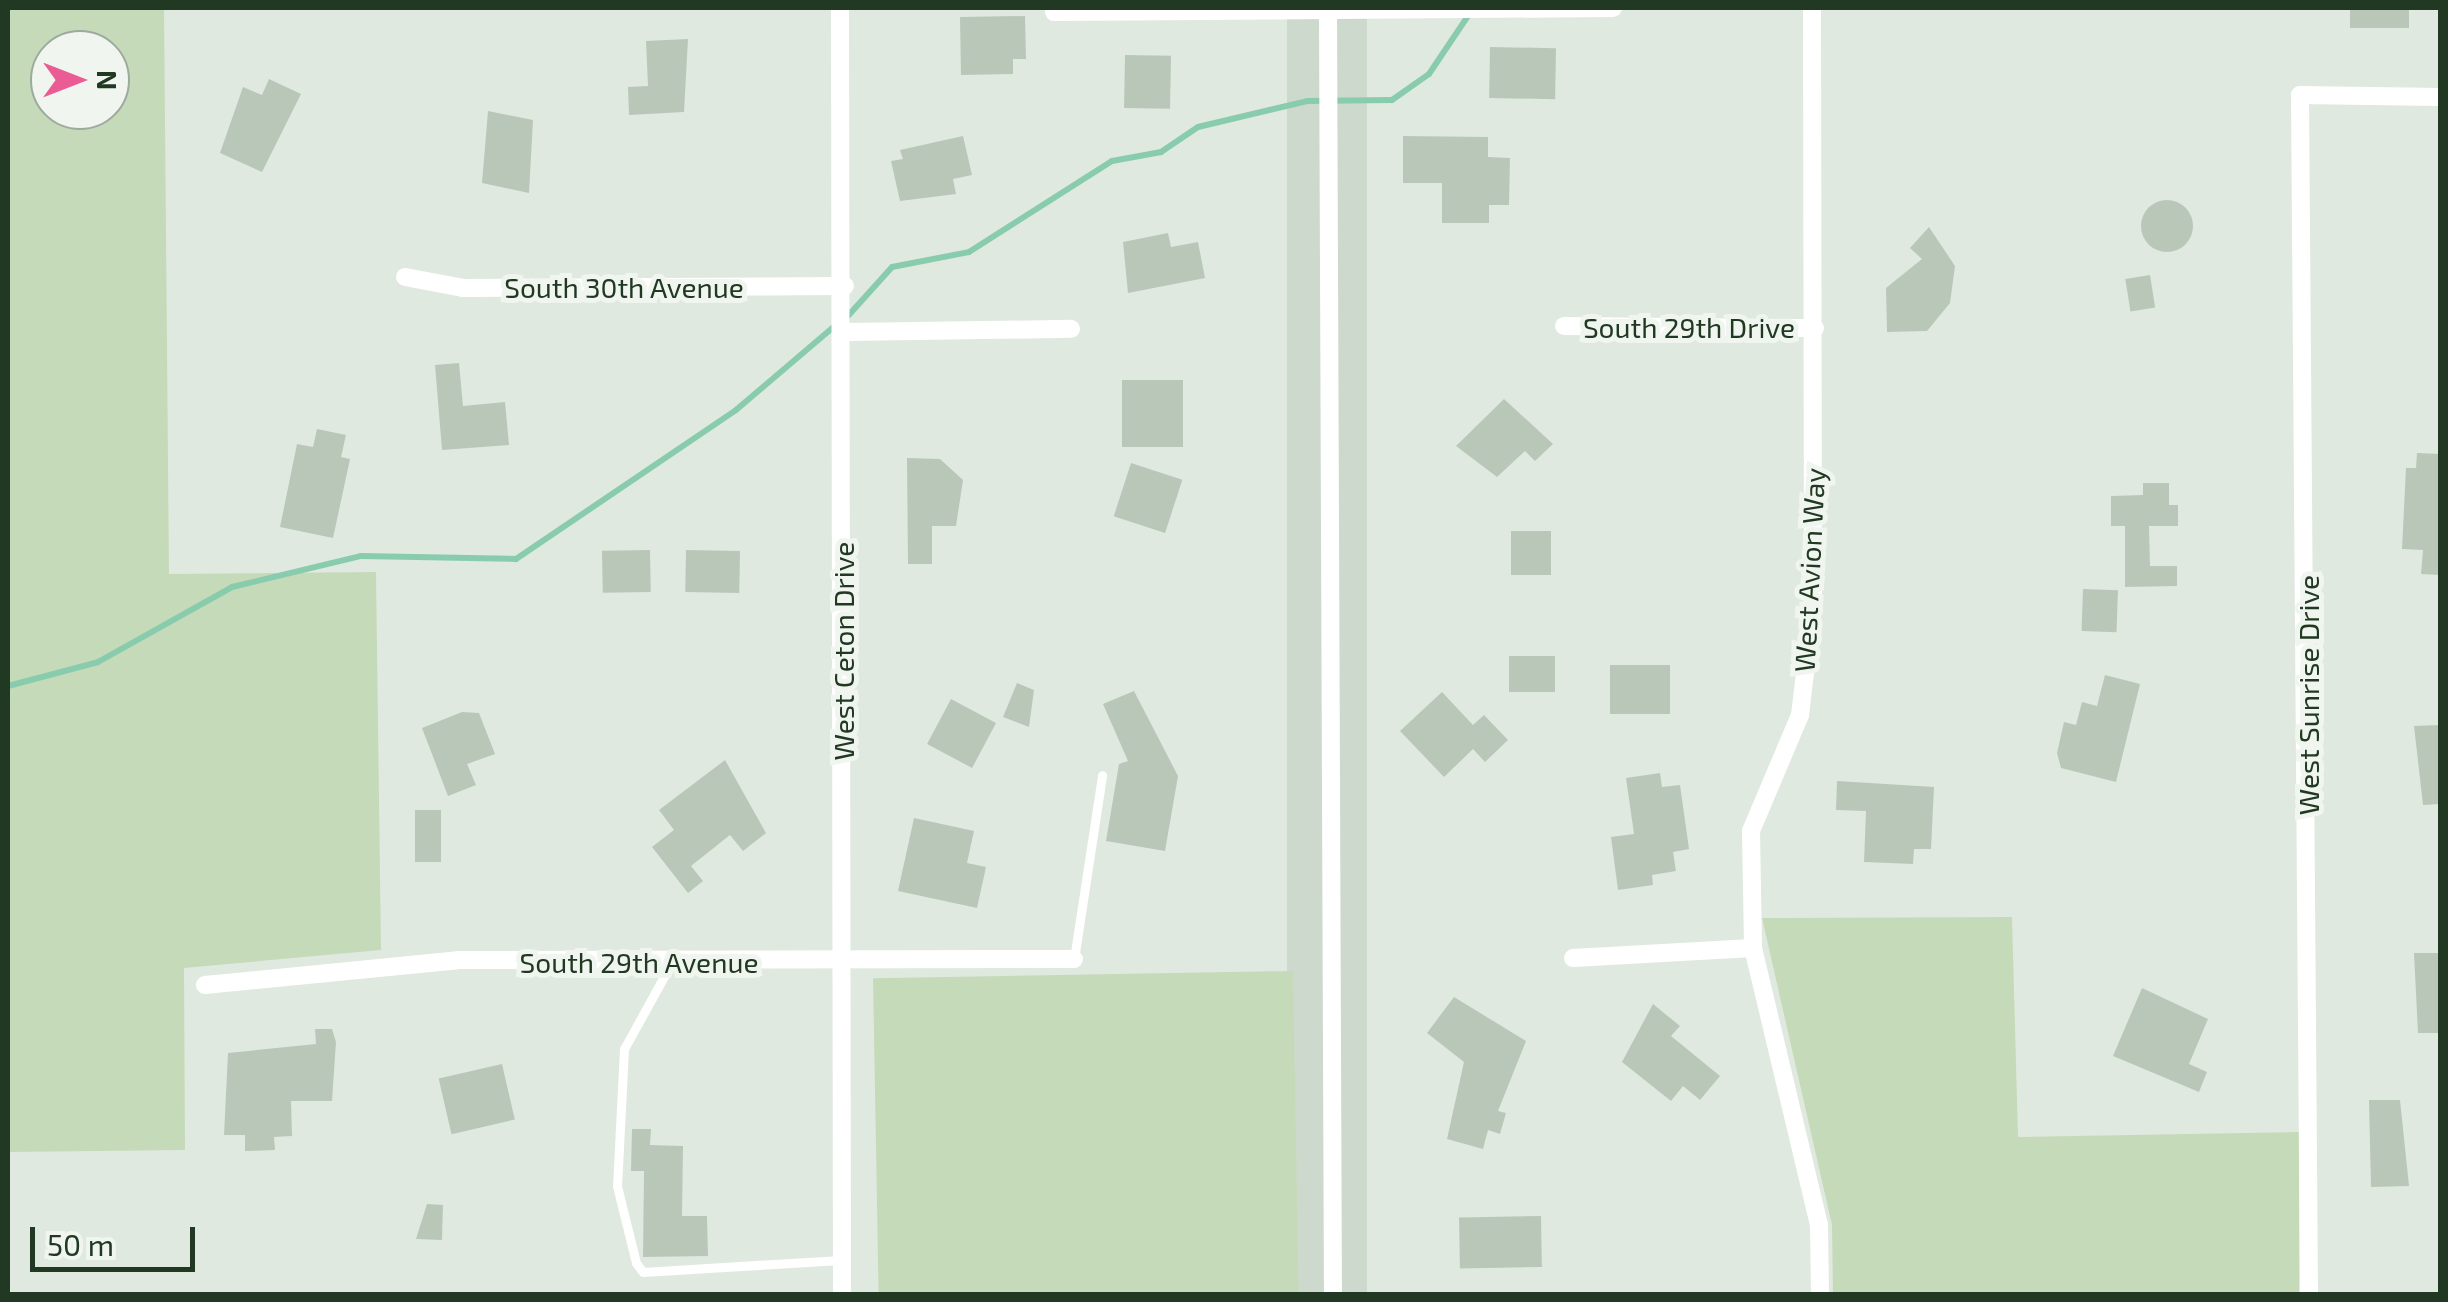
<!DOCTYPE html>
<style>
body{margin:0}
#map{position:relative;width:2448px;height:1302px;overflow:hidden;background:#e0e9df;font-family:"Exo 2",sans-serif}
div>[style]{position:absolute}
.built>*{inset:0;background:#ced9cd;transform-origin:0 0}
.green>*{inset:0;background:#c5dab9;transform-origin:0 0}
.stream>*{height:6px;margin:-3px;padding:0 3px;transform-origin:3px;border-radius:3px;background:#89ccad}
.building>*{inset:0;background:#b9c7b8;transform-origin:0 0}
.round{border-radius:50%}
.service>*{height:9px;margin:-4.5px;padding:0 4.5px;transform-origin:4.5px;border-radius:4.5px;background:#fff}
.minor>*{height:18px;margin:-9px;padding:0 9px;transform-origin:9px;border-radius:9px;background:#fff}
span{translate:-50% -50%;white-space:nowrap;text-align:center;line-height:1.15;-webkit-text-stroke:10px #f0f6ef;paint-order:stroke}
.street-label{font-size:28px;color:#213823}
.frame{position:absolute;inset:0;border:10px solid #213823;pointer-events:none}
.north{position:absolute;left:30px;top:30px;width:100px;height:100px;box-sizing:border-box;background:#f0f6ef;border:2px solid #9daa9d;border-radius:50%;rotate:90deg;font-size:28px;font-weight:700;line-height:40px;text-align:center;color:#213823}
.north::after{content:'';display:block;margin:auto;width:35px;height:45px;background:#ea5c93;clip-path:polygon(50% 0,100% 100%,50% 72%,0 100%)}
.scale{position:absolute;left:30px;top:1227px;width:165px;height:45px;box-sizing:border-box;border:5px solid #213823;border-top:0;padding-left:12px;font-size:30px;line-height:35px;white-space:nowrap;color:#213823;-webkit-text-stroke:8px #f0f6ef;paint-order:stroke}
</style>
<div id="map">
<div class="built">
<div style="left:1287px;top:8px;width:80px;height:1286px"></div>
</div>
<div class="green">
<div style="clip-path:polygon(evenodd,8px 8px,164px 8px,169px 574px,376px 572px,381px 950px,184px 968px,185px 1150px,8px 1152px,8px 8px,50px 50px,110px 50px,110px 110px,50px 110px,50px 50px)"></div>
<div style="clip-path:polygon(2012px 917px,2018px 1137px,2299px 1132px,2299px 1294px,1833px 1294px,1832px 1225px,1762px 918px)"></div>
<div style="left:1293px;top:971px;width:323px;height:420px;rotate:89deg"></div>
</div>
<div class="stream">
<div style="left:847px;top:317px;width:67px;rotate:-48deg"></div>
<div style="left:892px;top:267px;width:78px;rotate:-11deg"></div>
<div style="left:969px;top:252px;width:169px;rotate:-32.5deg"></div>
<div style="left:1112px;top:161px;width:50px;rotate:-10.4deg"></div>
<div style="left:1161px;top:152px;width:45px;rotate:-34deg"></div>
<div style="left:1198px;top:127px;width:112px;rotate:-13.4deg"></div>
<div style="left:1307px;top:101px;width:85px;rotate:-0.7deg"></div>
<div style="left:1392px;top:100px;width:45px;rotate:-35.1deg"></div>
<div style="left:1429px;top:74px;width:73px;rotate:-56.1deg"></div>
<div style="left:8px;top:686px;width:93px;rotate:-14.9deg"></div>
<div style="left:98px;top:662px;width:154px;rotate:-29.2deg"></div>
<div style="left:232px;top:587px;width:133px;rotate:-13.5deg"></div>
<div style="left:361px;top:556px;width:155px;rotate:1.1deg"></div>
<div style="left:516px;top:559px;width:266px;rotate:-34.1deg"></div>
<div style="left:736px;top:410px;width:133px;rotate:-40.4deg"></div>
</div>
<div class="building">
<div style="left:2350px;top:8px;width:59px;height:20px"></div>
<div style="clip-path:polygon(1025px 16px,1026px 59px,1013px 59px,1013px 74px,961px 75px,960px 17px)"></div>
<div style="clip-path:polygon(688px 39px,684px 112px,629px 115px,628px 87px,648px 86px,646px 41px)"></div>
<div style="left:1490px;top:47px;width:66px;height:51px;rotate:1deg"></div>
<div style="left:1125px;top:55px;width:46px;height:53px;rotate:1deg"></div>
<div style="clip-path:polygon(269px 79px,301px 94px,262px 172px,220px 153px,243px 87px,262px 95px)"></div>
<div style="clip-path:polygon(488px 111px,533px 120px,529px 193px,482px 183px)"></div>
<div style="clip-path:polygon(963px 136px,972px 175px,953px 179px,956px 194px,900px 201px,891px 161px,903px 159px,900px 150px)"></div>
<div style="clip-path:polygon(1403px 136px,1488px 137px,1488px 157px,1510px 158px,1509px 205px,1489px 205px,1489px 223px,1442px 223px,1442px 183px,1403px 183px)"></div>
<div class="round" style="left:2141px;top:200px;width:52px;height:52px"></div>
<div style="clip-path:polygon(1929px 227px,1955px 266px,1950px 303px,1927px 331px,1887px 332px,1886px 288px,1922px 259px,1910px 248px)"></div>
<div style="clip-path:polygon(1168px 233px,1171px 247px,1198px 242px,1205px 278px,1128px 293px,1123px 242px)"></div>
<div style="left:2150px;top:275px;width:33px;height:25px;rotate:81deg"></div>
<div style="clip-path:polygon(459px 363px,463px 406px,505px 402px,509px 445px,442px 450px,435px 365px)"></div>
<div style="left:1122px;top:380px;width:61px;height:67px"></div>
<div style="clip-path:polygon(1504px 399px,1553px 444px,1535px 461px,1525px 451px,1497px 477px,1456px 446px)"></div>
<div style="clip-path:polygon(317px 429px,346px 435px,341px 457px,350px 459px,333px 538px,280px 527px,297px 444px,313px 447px)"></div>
<div style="clip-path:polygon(2417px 453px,2440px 454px,2440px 575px,2421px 574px,2423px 550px,2402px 549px,2406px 468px,2416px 468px)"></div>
<div style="clip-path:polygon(907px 458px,940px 459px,963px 480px,956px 526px,932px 526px,932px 564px,908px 564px)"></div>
<div style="left:1131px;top:463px;width:54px;height:56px;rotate:18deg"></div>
<div style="clip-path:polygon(2143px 483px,2169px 483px,2169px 505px,2178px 505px,2178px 526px,2149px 526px,2150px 566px,2177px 566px,2177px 586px,2125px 587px,2125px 526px,2111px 526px,2111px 496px,2143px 495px)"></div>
<div style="left:1511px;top:531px;width:40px;height:44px"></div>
<div style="left:650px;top:550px;width:42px;height:48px;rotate:89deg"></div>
<div style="left:686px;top:550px;width:54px;height:42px;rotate:1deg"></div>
<div style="left:2083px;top:589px;width:35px;height:42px;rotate:2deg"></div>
<div style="left:1509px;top:656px;width:46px;height:36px"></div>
<div style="left:1610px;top:665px;width:60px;height:49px"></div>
<div style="clip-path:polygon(2105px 675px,2140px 684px,2116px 782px,2061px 768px,2057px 753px,2064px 722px,2076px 725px,2082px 702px,2097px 706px)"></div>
<div style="clip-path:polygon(1017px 683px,1034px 690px,1029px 727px,1003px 717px)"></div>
<div style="clip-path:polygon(1134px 691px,1178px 776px,1165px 851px,1106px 841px,1119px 764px,1128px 761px,1103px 704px)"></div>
<div style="clip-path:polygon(1442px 692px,1473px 725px,1484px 715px,1508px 740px,1485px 762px,1473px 749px,1444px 777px,1400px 731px)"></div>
<div style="left:951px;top:699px;width:51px;height:51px;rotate:28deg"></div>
<div style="clip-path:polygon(462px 712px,479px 713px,495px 754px,467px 764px,476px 785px,448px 796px,422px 728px)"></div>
<div style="clip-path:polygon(2440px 725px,2440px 804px,2423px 805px,2414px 726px)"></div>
<div style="clip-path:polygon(725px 760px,766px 833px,743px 851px,730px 835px,691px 866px,703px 881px,688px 893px,652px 847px,674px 830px,659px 810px)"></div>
<div style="clip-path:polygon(1660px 773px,1662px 787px,1680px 785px,1689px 849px,1673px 852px,1676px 871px,1652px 875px,1653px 885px,1618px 890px,1611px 837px,1634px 834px,1626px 778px)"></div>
<div style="clip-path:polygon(1837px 781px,1934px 787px,1931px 849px,1914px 849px,1913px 864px,1864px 862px,1866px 811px,1836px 810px)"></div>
<div style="left:415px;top:810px;width:26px;height:52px"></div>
<div style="clip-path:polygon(914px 818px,974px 831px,967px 863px,986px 867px,977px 908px,898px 891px)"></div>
<div style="clip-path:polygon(2414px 953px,2440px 953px,2440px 1033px,2418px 1033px)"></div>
<div style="clip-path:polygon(2142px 988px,2208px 1019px,2189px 1064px,2207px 1072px,2199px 1092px,2113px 1056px)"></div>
<div style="clip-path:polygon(1454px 997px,1526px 1041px,1498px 1111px,1506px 1113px,1500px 1134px,1488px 1130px,1483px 1149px,1447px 1139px,1464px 1062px,1427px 1033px)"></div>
<div style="clip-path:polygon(1653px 1004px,1680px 1026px,1671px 1036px,1720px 1076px,1700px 1100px,1683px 1086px,1671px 1101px,1622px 1062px)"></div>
<div style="clip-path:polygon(315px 1029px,332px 1029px,336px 1042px,332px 1101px,291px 1101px,292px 1136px,274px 1137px,275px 1150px,245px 1151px,245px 1135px,224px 1135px,228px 1053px,316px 1044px)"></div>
<div style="left:502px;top:1064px;width:57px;height:65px;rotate:77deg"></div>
<div style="clip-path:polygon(2369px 1100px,2400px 1100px,2409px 1186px,2371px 1187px)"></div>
<div style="clip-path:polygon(632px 1129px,651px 1129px,650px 1145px,683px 1146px,682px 1216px,707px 1216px,708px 1256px,643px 1257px,644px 1171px,631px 1171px)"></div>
<div style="clip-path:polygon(427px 1204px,443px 1205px,442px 1240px,416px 1239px)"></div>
<div style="left:1541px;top:1216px;width:51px;height:82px;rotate:89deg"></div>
</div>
<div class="service">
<div style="left:1074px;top:959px;width:186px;rotate:-81.3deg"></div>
<div style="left:672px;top:962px;width:99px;rotate:118.9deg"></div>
<div style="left:624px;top:1049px;width:137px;rotate:92.9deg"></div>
<div style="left:617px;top:1186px;width:79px;rotate:76.1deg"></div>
<div style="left:636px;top:1263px;width:11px;rotate:52deg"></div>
<div style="left:643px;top:1272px;width:198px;rotate:-3.5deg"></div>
</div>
<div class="minor">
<div style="left:840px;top:8px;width:1286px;rotate:89.91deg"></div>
<div style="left:1328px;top:8px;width:1286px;rotate:89.78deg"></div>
<div style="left:1812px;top:8px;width:598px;rotate:89.9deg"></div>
<div style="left:1813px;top:606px;width:110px;rotate:96.8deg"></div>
<div style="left:1800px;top:715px;width:126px;rotate:112.9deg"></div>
<div style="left:1751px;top:831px;width:117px;rotate:89deg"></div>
<div style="left:1753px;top:948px;width:284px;rotate:76.6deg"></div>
<div style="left:1819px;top:1224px;width:70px;rotate:89.2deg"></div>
<div style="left:1054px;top:12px;width:559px;rotate:-0.41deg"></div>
<div style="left:405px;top:277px;width:59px;rotate:10.7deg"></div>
<div style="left:463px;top:288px;width:382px;rotate:-0.3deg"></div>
<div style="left:1564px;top:326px;width:251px;rotate:0.5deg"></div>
<div style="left:846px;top:332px;width:225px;rotate:-0.8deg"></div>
<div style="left:1573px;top:958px;width:180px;rotate:-3.2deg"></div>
<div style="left:205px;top:985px;width:254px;rotate:-5.6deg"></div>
<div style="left:458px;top:960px;width:616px;rotate:-0.09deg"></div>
<div style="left:2309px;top:1294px;width:1199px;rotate:-90.43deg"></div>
<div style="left:2300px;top:95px;width:140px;rotate:0.8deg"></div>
</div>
<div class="street-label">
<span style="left:624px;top:287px">South 30th Avenue</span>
<span style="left:1689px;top:327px">South 29th Drive</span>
<span style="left:1809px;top:570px;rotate:-87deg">West Avion Way</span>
<span style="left:843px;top:651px;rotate:-90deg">West Ceton Drive</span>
<span style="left:2308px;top:695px;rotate:-90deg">West Sunrise Drive</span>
<span style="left:639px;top:962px">South 29th Avenue</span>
</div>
<div class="frame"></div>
<div class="north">N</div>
<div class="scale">50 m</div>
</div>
